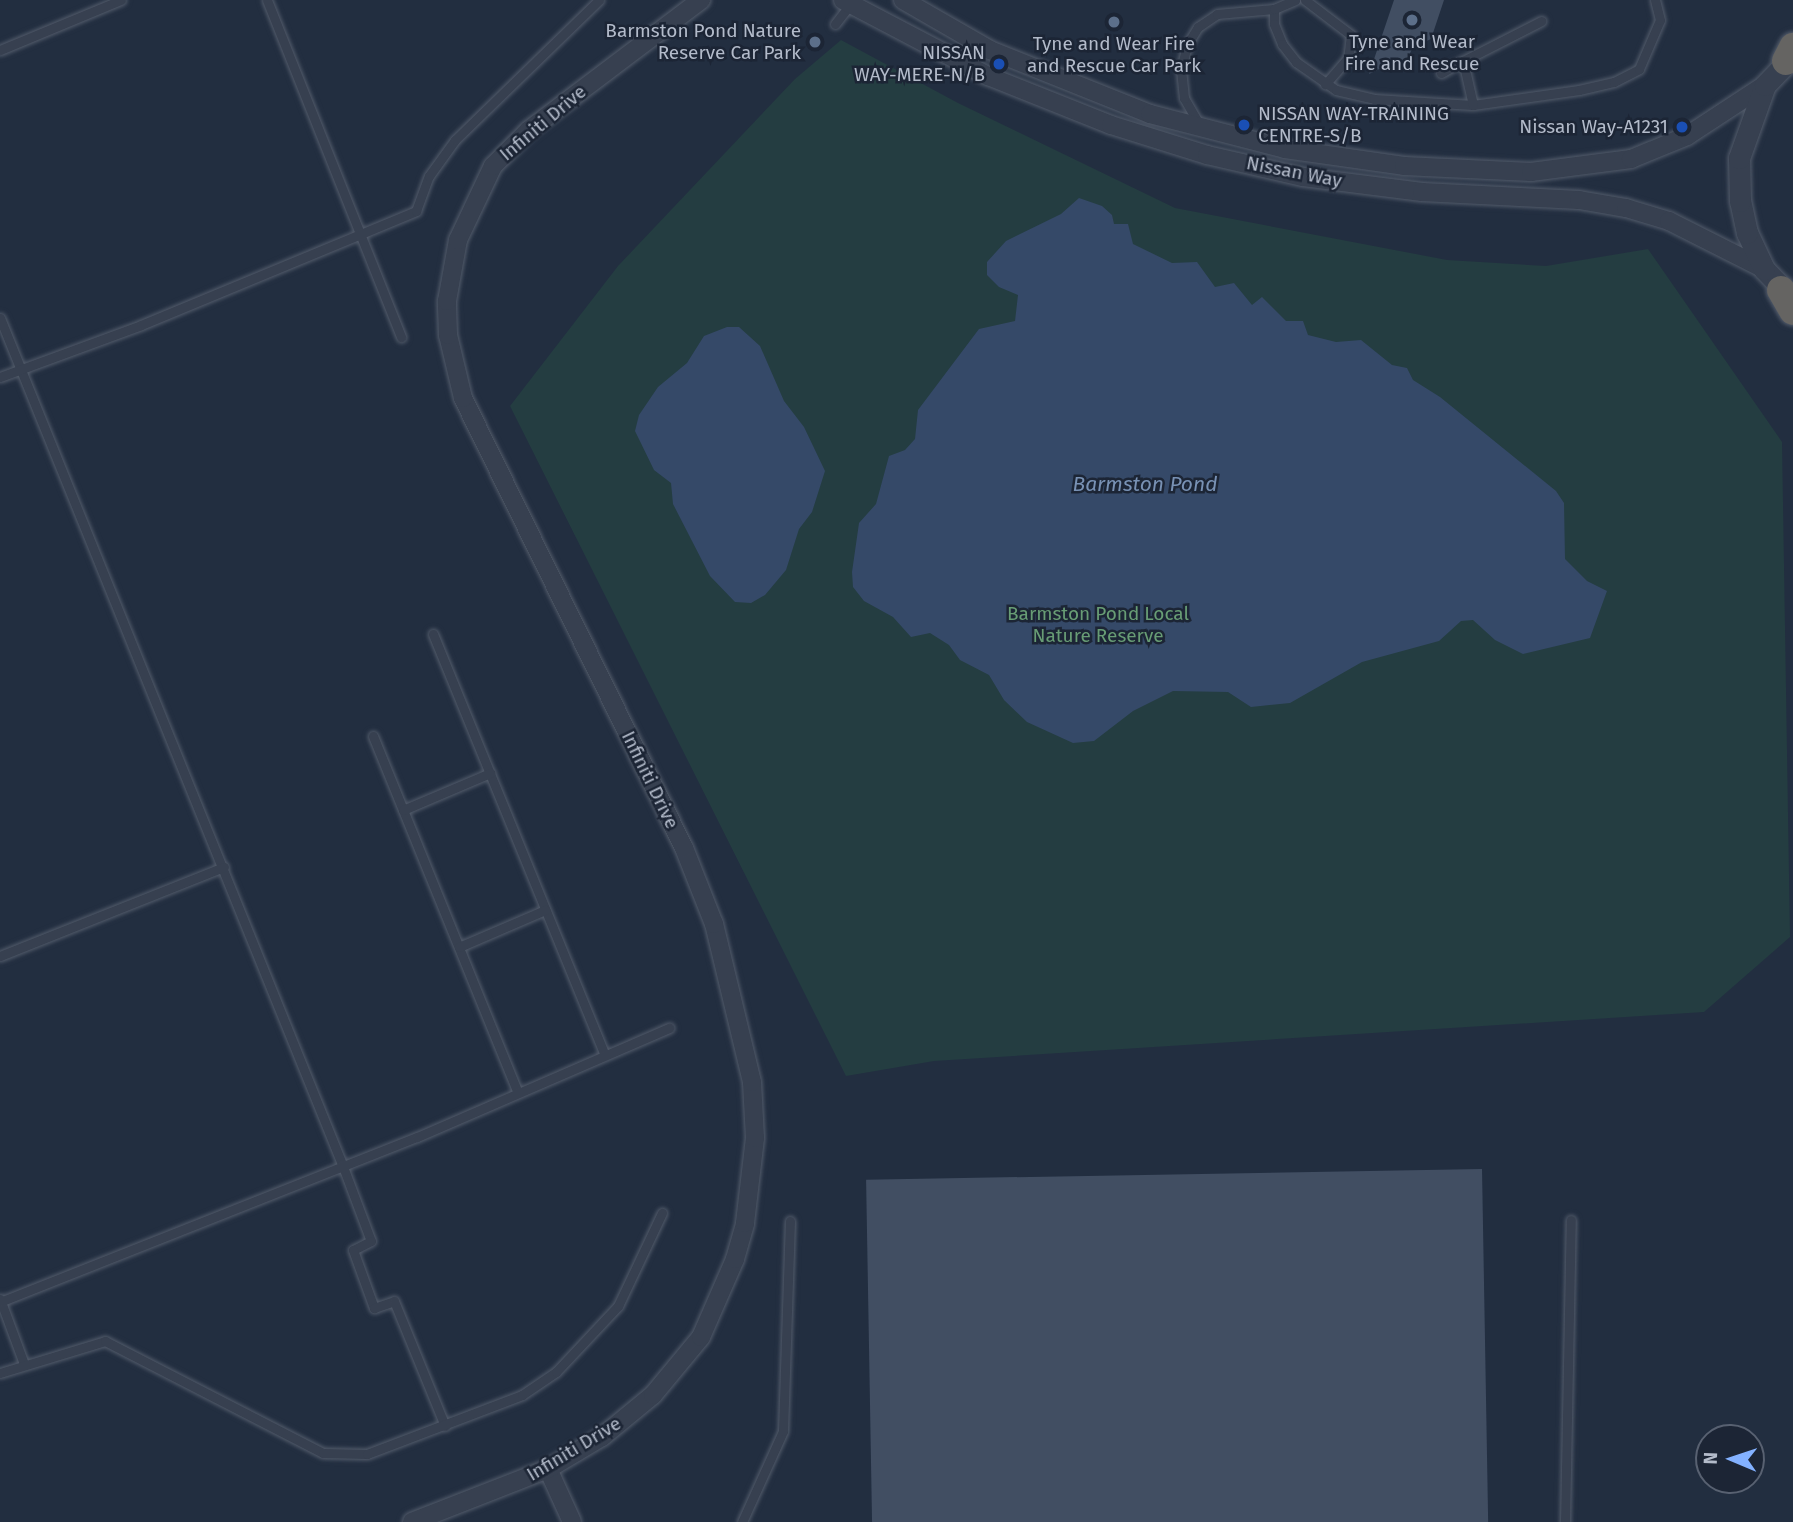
<!DOCTYPE html>
<style>
body{margin:0}
#map{position:relative;width:1793px;height:1522px;overflow:hidden;background:#222e40;font-family:"Fira Sans",sans-serif}
div>[style]{position:absolute}
.green>*{inset:0;background:#243d41}
.water>*{inset:0;background:#354968}
.building>*{inset:0;background:#414e62;transform-origin:0 0}
.roads{filter:drop-shadow(0 0 2px #525b6a) drop-shadow(0 0 2px #525b6a)}
.service>*{height:9px;margin:-4.5px;padding:0 4.5px;transform-origin:4.5px;border-radius:4.5px;background:#374050}
.minor>*{height:18px;margin:-9px;padding:0 9px;transform-origin:9px;border-radius:9px;background:#374050}
.tertiary>*{height:21px;margin:-10.5px;padding:0 10.5px;transform-origin:10.5px;border-radius:10.5px;background:#374050}
.trunk>*{height:28px;margin:-14px;padding:0 14px;transform-origin:14px;border-radius:14px;background:#656462}
.dots>*{width:19px;height:19px;translate:-50% -50%;box-sizing:border-box;border:4px solid #1c2535;border-radius:50%}
span{translate:-50% -50%;white-space:nowrap;text-align:center;line-height:1.15;-webkit-text-stroke:5px #1c2535;paint-order:stroke}
.poi-label{font-size:19px;color:#b3bbca}
.right{translate:-100% -50%;text-align:right}
.left{translate:0 -50%;text-align:left}
.street-label{font-size:19px;color:#b3bbca}
.park-label{font-size:19px;color:#689d75}
.water-label{font-size:21px;color:#7891b4;font-style:italic}
.north{position:absolute;left:1695px;top:1424px;width:70px;height:70px;box-sizing:border-box;background:#1c2535;border:2px solid #586171;border-radius:50%;rotate:272deg;font-size:19px;font-weight:700;line-height:28px;text-align:center;color:#b3bbca}
.north::after{content:'';display:block;margin:auto;width:24px;height:32px;background:#83b1ff;clip-path:polygon(50% 0,100% 100%,50% 72%,0 100%)}
</style>
<div id="map">
<div class="green">
<div style="clip-path:polygon(841px 40px,958px 103px,1175px 208px,1447px 260px,1546px 266px,1648px 249px,1782px 442px,1790px 937px,1704px 1012px,934px 1061px,846px 1076px,510px 406px,618px 266px,795px 79px)"></div>
</div>
<div class="water">
<div style="clip-path:polygon(1079px 198px,1102px 206px,1112px 215px,1114px 224px,1128px 224px,1133px 244px,1172px 263px,1197px 262px,1215px 287px,1234px 283px,1252px 305px,1262px 297px,1286px 321px,1303px 321px,1308px 335px,1336px 342px,1361px 340px,1392px 365px,1407px 368px,1413px 380px,1440px 397px,1556px 491px,1564px 503px,1565px 559px,1587px 581px,1607px 591px,1590px 638px,1523px 654px,1495px 640px,1473px 620px,1461px 621px,1439px 641px,1362px 662px,1290px 703px,1251px 707px,1228px 692px,1173px 691px,1133px 711px,1094px 741px,1073px 743px,1027px 722px,1004px 700px,989px 675px,960px 660px,949px 645px,930px 633px,911px 637px,893px 617px,864px 601px,853px 587px,852px 572px,859px 523px,876px 504px,889px 456px,905px 450px,915px 439px,918px 410px,979px 329px,1015px 321px,1018px 295px,999px 287px,987px 275px,987px 262px,1006px 241px,1061px 214px)"></div>
<div style="clip-path:polygon(727px 327px,739px 327px,760px 346px,784px 401px,804px 427px,825px 471px,812px 512px,799px 529px,786px 570px,765px 595px,751px 603px,735px 602px,710px 576px,673px 504px,671px 483px,654px 470px,635px 431px,639px 415px,658px 387px,687px 363px,704px 336px)"></div>
</div>
<div class="building">
<div style="clip-path:polygon(1394px 0,1444px 0,1431px 39px,1413px 47px,1405px 64px,1396px 61px,1369px 74px)"></div>
<div style="left:1482px;top:1169px;width:353px;height:616px;rotate:89deg"></div>
</div>
<div class="roads">
<div class="service">
<div style="left:267px;top:0;width:363px;rotate:68.3deg"></div>
<div style="left:1305px;top:0;width:58px;rotate:37.3deg"></div>
<div style="left:1351px;top:35px;width:23px;rotate:97deg"></div>
<div style="left:1348px;top:58px;width:35px;rotate:131deg"></div>
<div style="left:1274px;top:9px;width:15px;rotate:90deg"></div>
<div style="left:1274px;top:24px;width:22px;rotate:68deg"></div>
<div style="left:1282px;top:44px;width:23px;rotate:52deg"></div>
<div style="left:1296px;top:62px;width:49px;rotate:35deg"></div>
<div style="left:1336px;top:90px;width:39px;rotate:13deg"></div>
<div style="left:1374px;top:99px;width:99px;rotate:3.5deg"></div>
<div style="left:1473px;top:105px;width:107px;rotate:-8.1deg"></div>
<div style="left:1579px;top:90px;width:36px;rotate:-13deg"></div>
<div style="left:1614px;top:82px;width:28px;rotate:-27deg"></div>
<div style="left:1639px;top:69px;width:53px;rotate:-66.8deg"></div>
<div style="left:1660px;top:20px;width:21px;rotate:-104deg"></div>
<div style="left:835px;top:24px;width:24px;rotate:-52deg"></div>
<div style="left:0;top:50px;width:131px;rotate:-22.5deg"></div>
<div style="left:1441px;top:73px;width:25px;rotate:-29deg"></div>
<div style="left:1473px;top:105px;width:45px;rotate:-102.8deg"></div>
<div style="left:1463px;top:61px;width:88px;rotate:-27.1deg"></div>
<div style="left:1199px;top:124px;width:30px;rotate:-120deg"></div>
<div style="left:1184px;top:98px;width:29px;rotate:-96deg"></div>
<div style="left:1181px;top:69px;width:25px;rotate:-76deg"></div>
<div style="left:1187px;top:45px;width:21px;rotate:-59deg"></div>
<div style="left:1198px;top:27px;width:23px;rotate:-34deg"></div>
<div style="left:1217px;top:14px;width:57px;rotate:-5deg"></div>
<div style="left:1274px;top:9px;width:23px;rotate:-23deg"></div>
<div style="left:0;top:318px;width:913px;rotate:67.99deg"></div>
<div style="left:342px;top:1164px;width:82px;rotate:69.4deg"></div>
<div style="left:371px;top:1241px;width:20px;rotate:153deg"></div>
<div style="left:353px;top:1250px;width:62px;rotate:70.1deg"></div>
<div style="left:374px;top:1308px;width:21px;rotate:-19deg"></div>
<div style="left:394px;top:1301px;width:135px;rotate:67.8deg"></div>
<div style="left:0;top:377px;width:150px;rotate:-20.2deg"></div>
<div style="left:141px;top:325px;width:298px;rotate:-22.5deg"></div>
<div style="left:416px;top:211px;width:37px;rotate:-70deg"></div>
<div style="left:429px;top:176px;width:44px;rotate:-54.2deg"></div>
<div style="left:455px;top:140px;width:201px;rotate:-44.2deg"></div>
<div style="left:433px;top:634px;width:453px;rotate:67.8deg"></div>
<div style="left:373px;top:736px;width:385px;rotate:67.9deg"></div>
<div style="left:403px;top:810px;width:95px;rotate:-23deg"></div>
<div style="left:459px;top:947px;width:94px;rotate:-23.3deg"></div>
<div style="left:0;top:956px;width:241px;rotate:-21.7deg"></div>
<div style="left:0;top:1299px;width:69px;rotate:69.7deg"></div>
<div style="left:0;top:1302px;width:448px;rotate:-21.6deg"></div>
<div style="left:417px;top:1137px;width:275px;rotate:-23.4deg"></div>
<div style="left:0;top:1373px;width:110px;rotate:-16.9deg"></div>
<div style="left:105px;top:1341px;width:245px;rotate:27.2deg"></div>
<div style="left:323px;top:1453px;width:44px;rotate:1.3deg"></div>
<div style="left:367px;top:1454px;width:166px;rotate:-20.8deg"></div>
<div style="left:522px;top:1395px;width:41px;rotate:-34.1deg"></div>
<div style="left:556px;top:1372px;width:91px;rotate:-46.8deg"></div>
<div style="left:618px;top:1306px;width:103px;rotate:-64.7deg"></div>
<div style="left:742px;top:1522px;width:100px;rotate:-65.7deg"></div>
<div style="left:783px;top:1431px;width:210px;rotate:-88.1deg"></div>
<div style="left:1565px;top:1522px;width:302px;rotate:-88.9deg"></div>
</div>
<div class="minor">
<div style="left:843px;top:0;width:164px;rotate:27.7deg"></div>
<div style="left:988px;top:76px;width:132px;rotate:21.7deg"></div>
<div style="left:1111px;top:125px;width:101px;rotate:17.4deg"></div>
<div style="left:1207px;top:155px;width:98px;rotate:12.9deg"></div>
<div style="left:1303px;top:177px;width:120px;rotate:7.2deg"></div>
<div style="left:1422px;top:192px;width:157px;rotate:2.9deg"></div>
<div style="left:1579px;top:200px;width:48px;rotate:9.7deg"></div>
<div style="left:1626px;top:208px;width:45px;rotate:16.8deg"></div>
<div style="left:1669px;top:221px;width:106px;rotate:26.8deg"></div>
<div style="left:903px;top:0;width:100px;rotate:29.9deg"></div>
<div style="left:990px;top:50px;width:172px;rotate:21.8deg"></div>
<div style="left:1150px;top:114px;width:139px;rotate:14.5deg"></div>
<div style="left:1285px;top:149px;width:120px;rotate:8.1deg"></div>
<div style="left:1404px;top:166px;width:127px;rotate:2.7deg"></div>
<div style="left:1531px;top:172px;width:101px;rotate:-7.4deg"></div>
<div style="left:1631px;top:159px;width:61px;rotate:-22.3deg"></div>
<div style="left:1687px;top:136px;width:93px;rotate:-33.2deg"></div>
<div style="left:548px;top:1469px;width:58px;rotate:65.6deg"></div>
<div style="left:412px;top:1522px;width:146px;rotate:-21.3deg"></div>
<div style="left:548px;top:1469px;width:63px;rotate:-30.7deg"></div>
<div style="left:602px;top:1437px;width:66px;rotate:-39.5deg"></div>
<div style="left:653px;top:1395px;width:75px;rotate:-50.4deg"></div>
<div style="left:701px;top:1337px;width:85px;rotate:-66.4deg"></div>
<div style="left:735px;top:1259px;width:37px;rotate:-74deg"></div>
<div style="left:745px;top:1223px;width:86px;rotate:-83.3deg"></div>
<div style="left:755px;top:1138px;width:56px;rotate:-93.1deg"></div>
<div style="left:752px;top:1082px;width:163px;rotate:-103.5deg"></div>
<div style="left:714px;top:924px;width:82px;rotate:-111.5deg"></div>
<div style="left:684px;top:848px;width:501px;rotate:-116.16deg"></div>
<div style="left:463px;top:398px;width:65px;rotate:-103.4deg"></div>
<div style="left:448px;top:335px;width:34px;rotate:-92deg"></div>
<div style="left:447px;top:301px;width:62px;rotate:-79.8deg"></div>
<div style="left:458px;top:240px;width:82px;rotate:-64.7deg"></div>
<div style="left:493px;top:166px;width:51px;rotate:-45deg"></div>
<div style="left:529px;top:130px;width:216px;rotate:-37.1deg"></div>
</div>
<div class="tertiary">
<div style="left:1791px;top:297px;width:39px;rotate:-134deg"></div>
<div style="left:1764px;top:269px;width:40px;rotate:-115deg"></div>
<div style="left:1747px;top:233px;width:33px;rotate:-102deg"></div>
<div style="left:1740px;top:201px;width:43px;rotate:-91.3deg"></div>
<div style="left:1739px;top:158px;width:77px;rotate:-70.4deg"></div>
<div style="left:1765px;top:85px;width:40px;rotate:-46deg"></div>
</div>
<div class="trunk">
<div style="left:1786px;top:61px;width:16px;rotate:-63deg"></div>
<div style="left:1781px;top:290px;width:24px;rotate:60deg"></div>
</div>
</div>
<div class="dots">
<div style="left:1412px;top:20px;background:#5c6f8a"></div>
<div style="left:1114px;top:22px;background:#5c6f8a"></div>
<div style="left:815px;top:42px;background:#5c6f8a"></div>
<div style="left:999px;top:64px;background:#1a4fb4"></div>
<div style="left:1244px;top:125px;background:#1a4fb4"></div>
<div style="left:1682px;top:127px;background:#1a4fb4"></div>
</div>
<div class="poi-label">
<span class="right" style="left:801px;top:42px">Barmston Pond Nature<br>Reserve Car Park</span>
<span style="left:1412px;top:53px">Tyne and Wear<br>Fire and Rescue</span>
<span style="left:1114px;top:55px">Tyne and Wear Fire<br>and Rescue Car Park</span>
<span class="right" style="left:985px;top:64px">NISSAN<br>WAY-MERE-N/B</span>
<span class="left" style="left:1258px;top:125px">NISSAN WAY-TRAINING<br>CENTRE-S/B</span>
<span class="right" style="left:1668px;top:127px">Nissan Way-A1231</span>
</div>
<div class="street-label">
<span style="left:543px;top:123px;rotate:-40deg">Infiniti Drive</span>
<span style="left:1294px;top:172px;rotate:11deg">Nissan Way</span>
<span style="left:650px;top:780px;rotate:64deg">Infiniti Drive</span>
<span style="left:574px;top:1449px;rotate:-31deg">Infiniti Drive</span>
</div>
<div class="park-label">
<span style="left:1098px;top:625px">Barmston Pond Local<br>Nature Reserve</span>
</div>
<div class="water-label">
<span style="left:1145px;top:484px">Barmston Pond</span>
</div>
<div class="north">N</div>
</div>
